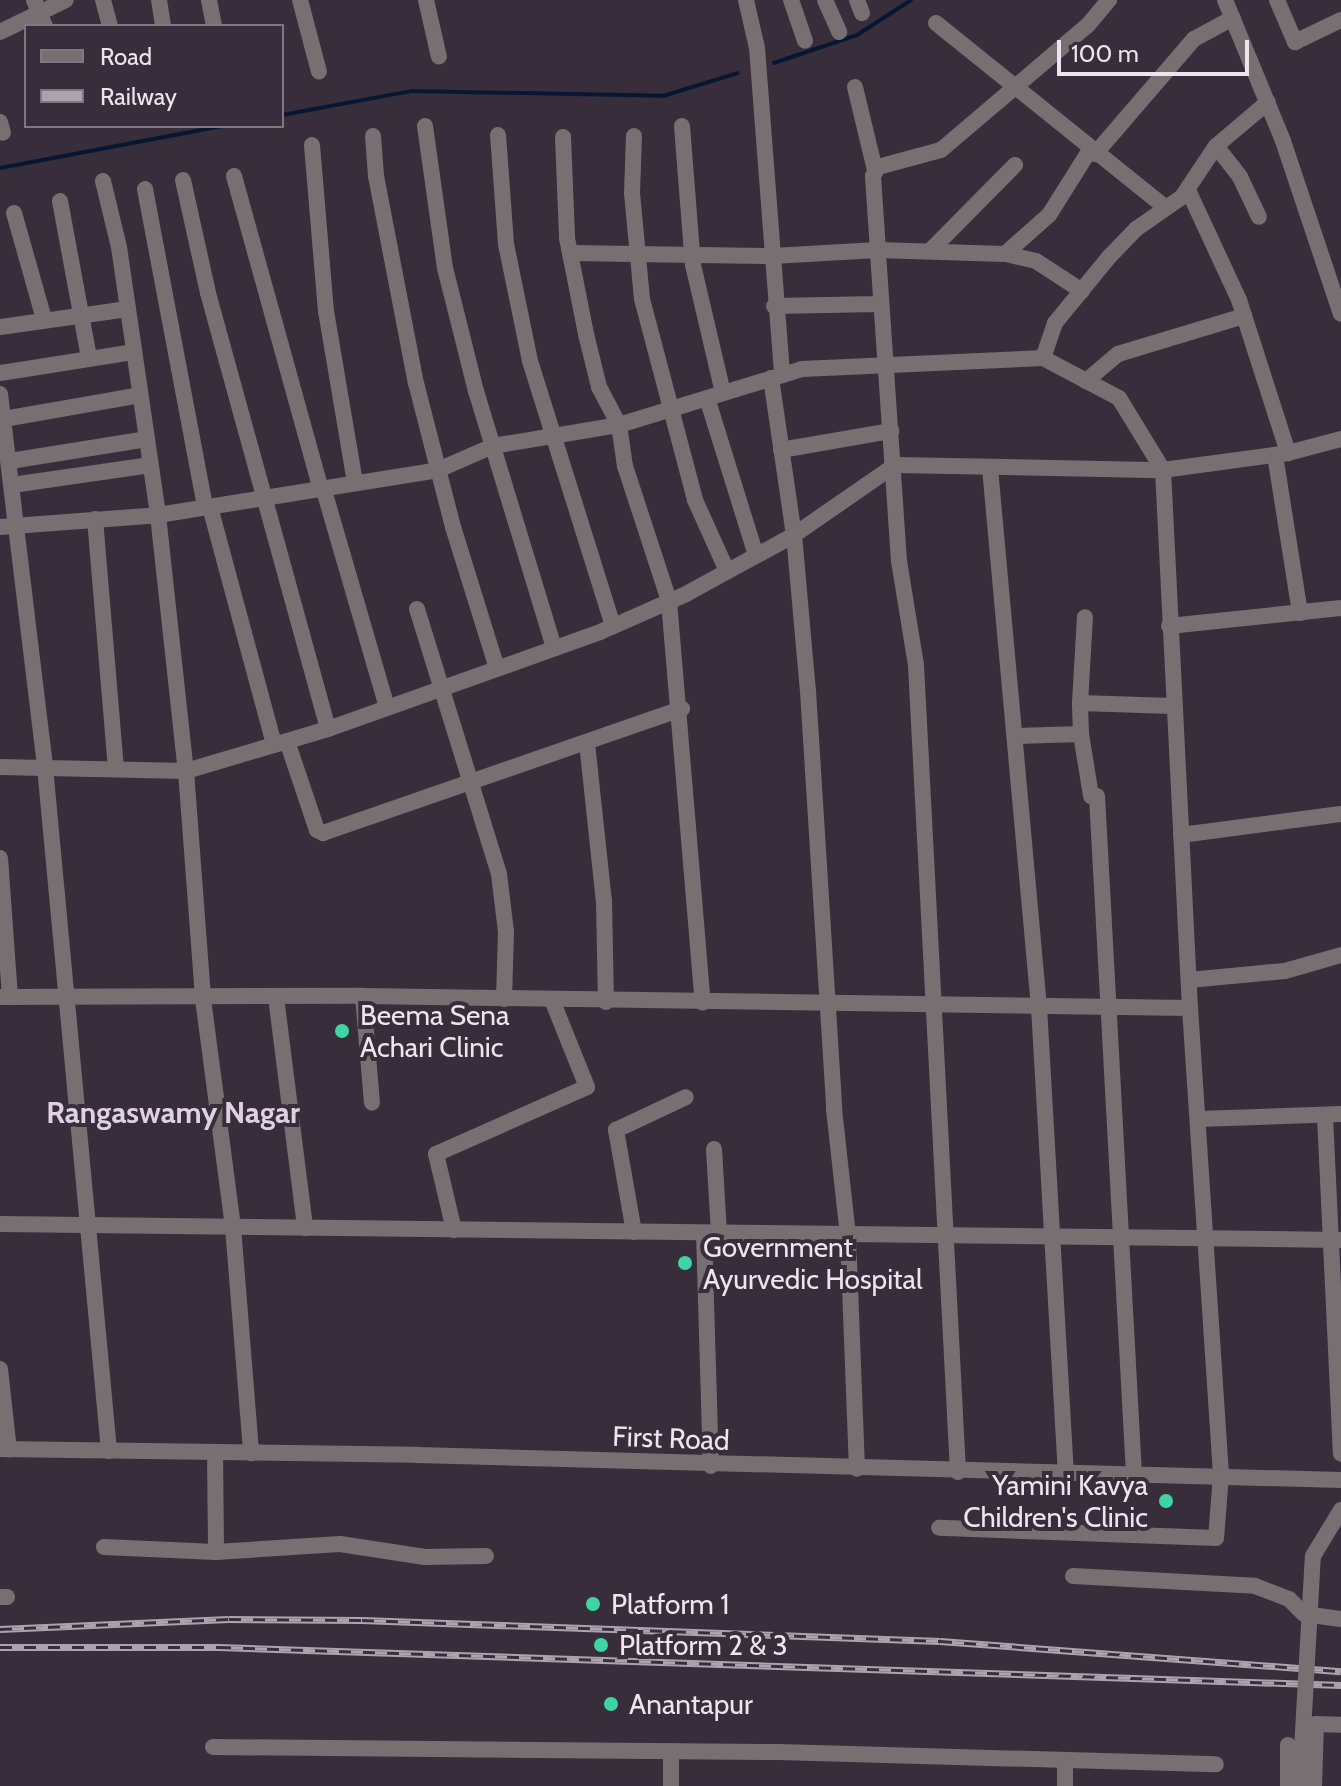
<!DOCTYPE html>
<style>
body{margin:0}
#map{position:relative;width:1341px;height:1786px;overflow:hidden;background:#382e3b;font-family:Cabin,sans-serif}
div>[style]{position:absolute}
.stream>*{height:4px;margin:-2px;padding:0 2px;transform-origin:2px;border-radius:2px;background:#071731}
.minor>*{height:16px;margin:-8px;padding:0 8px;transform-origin:8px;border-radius:8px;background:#786f73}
.rail>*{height:7px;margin-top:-3.5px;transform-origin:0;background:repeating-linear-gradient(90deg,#382e3b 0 12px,#aba4ae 0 24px);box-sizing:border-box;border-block:2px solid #aba4ae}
.minor-bridge>*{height:16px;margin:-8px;padding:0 8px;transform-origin:8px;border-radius:8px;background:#786f73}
.dots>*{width:22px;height:22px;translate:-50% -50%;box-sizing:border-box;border:4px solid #382e3b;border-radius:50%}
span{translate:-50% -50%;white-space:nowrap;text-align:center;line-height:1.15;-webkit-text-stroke:8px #382e3b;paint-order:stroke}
.poi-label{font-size:28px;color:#ebe5ed}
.left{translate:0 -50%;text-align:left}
.right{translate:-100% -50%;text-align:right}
.street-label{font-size:28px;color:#ebe5ed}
.neighbourhood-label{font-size:30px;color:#dfd1e2;font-weight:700}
.legend{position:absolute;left:24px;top:24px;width:260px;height:104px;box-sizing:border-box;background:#382e3b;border:2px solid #807782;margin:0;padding:10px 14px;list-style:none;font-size:24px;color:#ebe5ed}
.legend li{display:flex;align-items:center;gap:16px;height:40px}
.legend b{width:40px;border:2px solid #807782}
.scale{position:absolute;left:1057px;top:40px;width:192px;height:36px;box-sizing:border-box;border:4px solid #ebe5ed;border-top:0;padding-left:10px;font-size:24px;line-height:28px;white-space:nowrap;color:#ebe5ed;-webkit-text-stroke:6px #382e3b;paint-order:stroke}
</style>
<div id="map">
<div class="stream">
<div style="left:774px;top:63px;width:88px;rotate:-18.6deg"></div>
<div style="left:857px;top:35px;width:64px;rotate:-32.9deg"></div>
<div style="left:282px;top:115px;width:131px;rotate:-10.5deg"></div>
<div style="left:411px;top:91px;width:252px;rotate:1.1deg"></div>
<div style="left:663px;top:96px;width:78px;rotate:-17deg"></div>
<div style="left:0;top:168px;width:226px;rotate:-10.7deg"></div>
</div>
<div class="minor">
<div style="left:34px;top:0;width:28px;rotate:67deg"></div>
<div style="left:103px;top:0;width:27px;rotate:75deg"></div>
<div style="left:159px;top:0;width:26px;rotate:81deg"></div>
<div style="left:209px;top:0;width:26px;rotate:79deg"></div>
<div style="left:300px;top:0;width:74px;rotate:75.2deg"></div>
<div style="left:426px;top:0;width:58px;rotate:77.2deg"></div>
<div style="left:746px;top:0;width:49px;rotate:77.1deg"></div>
<div style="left:757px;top:48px;width:328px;rotate:85.6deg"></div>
<div style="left:791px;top:0;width:43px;rotate:71.1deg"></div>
<div style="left:825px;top:0;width:35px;rotate:66deg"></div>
<div style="left:857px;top:0;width:14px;rotate:69deg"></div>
<div style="left:1225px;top:0;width:152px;rotate:67.6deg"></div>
<div style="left:1283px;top:141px;width:182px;rotate:71.5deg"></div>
<div style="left:1277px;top:0;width:46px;rotate:66.8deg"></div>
<div style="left:1295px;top:42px;width:51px;rotate:-25.6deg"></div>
<div style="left:936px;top:23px;width:292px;rotate:38.8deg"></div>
<div style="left:0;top:32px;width:73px;rotate:-25.9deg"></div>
<div style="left:855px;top:87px;width:85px;rotate:76.5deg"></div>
<div style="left:0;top:122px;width:11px;rotate:75deg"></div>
<div style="left:425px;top:126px;width:143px;rotate:82deg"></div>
<div style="left:445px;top:268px;width:127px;rotate:75.9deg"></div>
<div style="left:476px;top:391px;width:269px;rotate:73.1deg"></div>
<div style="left:682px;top:126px;width:139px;rotate:85.5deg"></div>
<div style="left:693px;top:265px;width:131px;rotate:76.8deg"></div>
<div style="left:498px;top:135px;width:109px;rotate:85.8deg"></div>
<div style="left:506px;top:244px;width:119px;rotate:78.4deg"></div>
<div style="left:530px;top:361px;width:278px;rotate:72.6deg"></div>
<div style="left:373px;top:136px;width:40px;rotate:85.7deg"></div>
<div style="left:376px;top:176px;width:211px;rotate:79.1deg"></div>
<div style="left:416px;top:383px;width:149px;rotate:75.6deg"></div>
<div style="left:453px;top:527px;width:148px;rotate:72.7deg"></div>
<div style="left:634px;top:136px;width:57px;rotate:92deg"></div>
<div style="left:632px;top:193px;width:106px;rotate:84.6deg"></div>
<div style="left:642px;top:299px;width:208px;rotate:75.2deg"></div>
<div style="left:695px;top:500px;width:78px;rotate:65.7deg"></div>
<div style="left:563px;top:137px;width:101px;rotate:87.7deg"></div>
<div style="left:567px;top:238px;width:98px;rotate:78.8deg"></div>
<div style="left:586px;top:334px;width:55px;rotate:76.2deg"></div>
<div style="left:599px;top:387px;width:43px;rotate:62.2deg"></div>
<div style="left:619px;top:425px;width:41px;rotate:81.7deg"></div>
<div style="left:625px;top:466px;width:142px;rotate:71.9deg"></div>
<div style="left:669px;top:601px;width:403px;rotate:85.2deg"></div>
<div style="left:312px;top:145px;width:167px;rotate:85.2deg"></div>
<div style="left:326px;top:311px;width:173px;rotate:80.4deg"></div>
<div style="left:1216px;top:146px;width:39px;rotate:52deg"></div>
<div style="left:1240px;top:177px;width:44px;rotate:64.6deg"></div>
<div style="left:1095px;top:154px;width:152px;rotate:-49.3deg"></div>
<div style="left:1194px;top:39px;width:44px;rotate:-28.3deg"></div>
<div style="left:234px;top:176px;width:323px;rotate:74.5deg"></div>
<div style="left:183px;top:180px;width:116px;rotate:77.5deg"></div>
<div style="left:208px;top:293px;width:452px;rotate:74.6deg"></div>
<div style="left:103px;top:181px;width:68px;rotate:76.4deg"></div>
<div style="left:119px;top:247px;width:271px;rotate:81.7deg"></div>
<div style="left:158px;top:515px;width:258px;rotate:83.8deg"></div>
<div style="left:186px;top:771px;width:229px;rotate:85.7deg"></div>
<div style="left:203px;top:999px;width:230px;rotate:82.5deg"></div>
<div style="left:233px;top:1227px;width:227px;rotate:85.4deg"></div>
<div style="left:145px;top:189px;width:325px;rotate:79.3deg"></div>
<div style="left:1188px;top:190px;width:121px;rotate:65.1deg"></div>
<div style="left:1239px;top:300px;width:161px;rotate:72.2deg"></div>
<div style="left:60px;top:201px;width:160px;rotate:79.5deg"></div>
<div style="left:14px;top:213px;width:110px;rotate:74.2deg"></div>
<div style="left:930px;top:251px;width:121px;rotate:-45.3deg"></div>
<div style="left:570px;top:253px;width:202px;rotate:0.9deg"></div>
<div style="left:772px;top:256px;width:106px;rotate:-3.2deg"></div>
<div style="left:878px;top:250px;width:74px;rotate:-93.9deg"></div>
<div style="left:873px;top:176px;width:10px;rotate:-61deg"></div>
<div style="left:878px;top:167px;width:65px;rotate:-15.1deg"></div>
<div style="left:941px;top:150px;width:193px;rotate:-40.4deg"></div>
<div style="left:1088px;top:25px;width:33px;rotate:-50deg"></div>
<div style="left:1082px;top:291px;width:55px;rotate:-146.9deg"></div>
<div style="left:1036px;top:261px;width:32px;rotate:-167deg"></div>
<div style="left:1005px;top:254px;width:59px;rotate:-41.6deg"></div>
<div style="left:1049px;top:215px;width:77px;rotate:-57.8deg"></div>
<div style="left:774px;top:306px;width:107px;rotate:-1.1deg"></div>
<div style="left:0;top:327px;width:129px;rotate:-8deg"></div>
<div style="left:1043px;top:358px;width:37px;rotate:-71deg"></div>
<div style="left:1055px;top:323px;width:85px;rotate:-50.7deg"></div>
<div style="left:1109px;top:257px;width:39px;rotate:-46deg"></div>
<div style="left:1136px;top:229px;width:56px;rotate:-34.8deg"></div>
<div style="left:1182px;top:197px;width:61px;rotate:-56.3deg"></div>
<div style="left:1216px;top:146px;width:68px;rotate:-40.2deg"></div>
<div style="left:0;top:373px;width:136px;rotate:-8.9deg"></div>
<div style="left:771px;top:378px;width:159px;rotate:81.7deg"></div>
<div style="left:794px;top:535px;width:157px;rotate:84.9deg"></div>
<div style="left:808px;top:691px;width:419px;rotate:86.4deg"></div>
<div style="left:834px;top:1109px;width:127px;rotate:83.7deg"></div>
<div style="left:848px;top:1235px;width:234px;rotate:87.8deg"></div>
<div style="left:1086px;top:381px;width:42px;rotate:-40.2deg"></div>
<div style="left:1118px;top:354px;width:132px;rotate:-16.8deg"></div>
<div style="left:0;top:394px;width:376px;rotate:83.1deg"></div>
<div style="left:45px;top:767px;width:687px;rotate:84.65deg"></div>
<div style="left:707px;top:398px;width:164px;rotate:72.7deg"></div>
<div style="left:4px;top:419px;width:138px;rotate:-10deg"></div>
<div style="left:781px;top:450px;width:112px;rotate:-9.8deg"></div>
<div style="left:1275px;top:455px;width:160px;rotate:81deg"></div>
<div style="left:10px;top:461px;width:139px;rotate:-9.1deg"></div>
<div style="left:990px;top:468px;width:541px;rotate:84.81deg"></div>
<div style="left:1039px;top:1007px;width:467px;rotate:86.7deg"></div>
<div style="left:12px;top:485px;width:140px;rotate:-8.2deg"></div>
<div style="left:323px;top:487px;width:229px;rotate:73.8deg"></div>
<div style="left:210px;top:507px;width:246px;rotate:74.9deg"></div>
<div style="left:95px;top:519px;width:251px;rotate:85.2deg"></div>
<div style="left:0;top:527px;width:158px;rotate:-4.3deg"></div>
<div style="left:158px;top:515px;width:284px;rotate:-9.1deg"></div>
<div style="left:438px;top:470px;width:60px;rotate:-23.6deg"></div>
<div style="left:493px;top:446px;width:128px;rotate:-9.5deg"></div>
<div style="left:619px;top:425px;width:191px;rotate:-17deg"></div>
<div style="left:802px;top:369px;width:241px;rotate:-2.6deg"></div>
<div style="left:1043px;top:358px;width:86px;rotate:27.8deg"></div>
<div style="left:1119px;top:398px;width:84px;rotate:58.6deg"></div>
<div style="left:1163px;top:470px;width:539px;rotate:87.13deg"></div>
<div style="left:417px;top:609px;width:277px;rotate:72.8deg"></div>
<div style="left:499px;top:874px;width:58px;rotate:83.1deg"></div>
<div style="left:506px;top:932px;width:67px;rotate:91.7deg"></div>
<div style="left:1169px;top:626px;width:173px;rotate:-6deg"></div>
<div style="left:1080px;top:703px;width:86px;rotate:-86.7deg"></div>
<div style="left:1081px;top:734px;width:63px;rotate:80.8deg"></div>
<div style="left:1016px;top:736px;width:65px;rotate:-1.8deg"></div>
<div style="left:1081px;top:734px;width:31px;rotate:-92deg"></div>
<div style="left:1080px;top:703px;width:92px;rotate:1.9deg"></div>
<div style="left:287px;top:741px;width:94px;rotate:71.4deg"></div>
<div style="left:317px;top:830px;width:7px;rotate:27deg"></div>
<div style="left:323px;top:833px;width:380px;rotate:-19.1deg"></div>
<div style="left:587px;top:743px;width:159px;rotate:83.9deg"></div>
<div style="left:604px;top:901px;width:101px;rotate:88.9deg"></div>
<div style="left:0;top:767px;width:186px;rotate:1.2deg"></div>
<div style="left:186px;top:771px;width:148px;rotate:-16.5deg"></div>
<div style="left:328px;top:729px;width:289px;rotate:-19.6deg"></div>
<div style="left:600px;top:632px;width:94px;rotate:-23.8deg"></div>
<div style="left:686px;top:594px;width:123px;rotate:-28.6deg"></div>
<div style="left:794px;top:535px;width:123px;rotate:-34.7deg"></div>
<div style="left:895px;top:465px;width:268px;rotate:1.1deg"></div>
<div style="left:1163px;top:470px;width:126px;rotate:-7.7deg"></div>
<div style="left:1288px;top:453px;width:55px;rotate:-14.8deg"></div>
<div style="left:1097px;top:796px;width:679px;rotate:86.88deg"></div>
<div style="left:1181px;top:835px;width:161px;rotate:-7.5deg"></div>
<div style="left:0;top:858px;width:139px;rotate:85.9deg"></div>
<div style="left:1189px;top:980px;width:96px;rotate:-5.4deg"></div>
<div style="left:1285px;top:971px;width:58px;rotate:-15.9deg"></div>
<div style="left:363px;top:996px;width:107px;rotate:85.2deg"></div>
<div style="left:0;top:997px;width:363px;rotate:-0.2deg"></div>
<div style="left:363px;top:996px;width:827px;rotate:0.83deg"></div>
<div style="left:1190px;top:1008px;width:468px;rotate:86.2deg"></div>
<div style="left:1221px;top:1475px;width:63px;rotate:94.5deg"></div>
<div style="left:1216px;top:1538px;width:277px;rotate:-177.9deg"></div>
<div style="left:276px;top:997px;width:233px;rotate:82.8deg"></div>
<div style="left:1325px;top:1116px;width:338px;rotate:87.3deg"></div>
<div style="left:1198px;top:1119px;width:143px;rotate:-2deg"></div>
<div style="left:714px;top:1149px;width:84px;rotate:86.6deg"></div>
<div style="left:0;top:1224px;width:1341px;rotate:0.68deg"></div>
<div style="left:454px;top:1230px;width:78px;rotate:-103.3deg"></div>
<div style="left:436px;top:1154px;width:165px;rotate:-23.9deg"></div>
<div style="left:587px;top:1087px;width:94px;rotate:-111.9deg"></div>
<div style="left:634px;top:1232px;width:104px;rotate:-100deg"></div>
<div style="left:616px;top:1130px;width:77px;rotate:-25.2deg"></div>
<div style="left:704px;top:1233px;width:233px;rotate:88.3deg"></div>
<div style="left:0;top:1369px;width:81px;rotate:83.7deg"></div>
<div style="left:0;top:1449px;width:417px;rotate:0.8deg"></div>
<div style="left:417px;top:1455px;width:924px;rotate:1.55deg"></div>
<div style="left:215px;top:1452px;width:100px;rotate:89.4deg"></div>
<div style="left:958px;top:1472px;width:808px;rotate:-92.98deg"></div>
<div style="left:916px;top:665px;width:105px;rotate:-99.3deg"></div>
<div style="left:899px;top:561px;width:312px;rotate:-93.9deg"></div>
<div style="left:878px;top:250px;width:127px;rotate:1.8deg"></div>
<div style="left:104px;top:1547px;width:112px;rotate:2.6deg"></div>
<div style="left:216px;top:1552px;width:124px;rotate:-3.7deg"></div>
<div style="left:340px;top:1544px;width:86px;rotate:8.7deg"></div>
<div style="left:425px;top:1557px;width:61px;rotate:-0.9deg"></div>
<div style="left:1073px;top:1576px;width:182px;rotate:3.1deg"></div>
<div style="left:1255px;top:1586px;width:36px;rotate:21deg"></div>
<div style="left:1289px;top:1599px;width:21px;rotate:45deg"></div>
<div style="left:1304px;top:1614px;width:37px;rotate:8deg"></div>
<div style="left:0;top:1597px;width:7px"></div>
<div style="left:1288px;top:1745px;width:41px;rotate:90deg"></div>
<div style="left:213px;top:1747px;width:566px;rotate:0.51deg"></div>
<div style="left:779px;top:1752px;width:437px;rotate:1.6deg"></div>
<div style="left:1065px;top:1760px;width:26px;rotate:90deg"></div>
<div style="left:671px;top:1786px;width:35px;rotate:-90deg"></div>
<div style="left:1314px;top:1786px;width:62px;rotate:-88.2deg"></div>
<div style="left:1316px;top:1724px;width:25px;rotate:2deg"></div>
</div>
<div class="rail">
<div style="left:0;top:1629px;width:229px;rotate:-2.5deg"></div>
<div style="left:229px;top:1619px;width:133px;rotate:0.4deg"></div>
<div style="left:362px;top:1620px;width:578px;rotate:2.08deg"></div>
<div style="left:940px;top:1641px;width:402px;rotate:4.3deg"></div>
<div style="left:0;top:1647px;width:219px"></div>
<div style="left:219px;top:1647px;width:1123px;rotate:1.94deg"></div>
</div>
<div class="minor-bridge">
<div style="left:1300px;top:1786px;width:230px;rotate:-86.8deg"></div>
<div style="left:1313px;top:1556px;width:54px;rotate:-58.7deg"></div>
</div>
<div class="dots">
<div style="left:342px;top:1031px;background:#3ed4a3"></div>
<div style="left:685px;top:1263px;background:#3ed4a3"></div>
<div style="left:1166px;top:1501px;background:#3ed4a3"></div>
<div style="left:593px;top:1604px;background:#3ed4a3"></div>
<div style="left:601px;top:1645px;background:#3ed4a3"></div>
<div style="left:611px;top:1704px;background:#3ed4a3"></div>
</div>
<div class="poi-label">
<span class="left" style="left:360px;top:1031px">Beema Sena<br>Achari Clinic</span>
<span class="left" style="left:703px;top:1263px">Government<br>Ayurvedic Hospital</span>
<span class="right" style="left:1148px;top:1501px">Yamini Kavya<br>Children's Clinic</span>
<span class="left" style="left:611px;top:1604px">Platform 1</span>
<span class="left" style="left:619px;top:1645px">Platform 2 &amp; 3</span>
<span class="left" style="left:629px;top:1704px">Anantapur</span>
</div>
<div class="street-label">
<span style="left:671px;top:1438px;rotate:2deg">First Road</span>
</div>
<div class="neighbourhood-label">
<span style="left:173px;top:1113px">Rangaswamy Nagar</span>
</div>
<ul class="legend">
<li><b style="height:10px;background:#786f73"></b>Road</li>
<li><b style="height:10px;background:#aba4ae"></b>Railway</li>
</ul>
<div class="scale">100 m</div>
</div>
